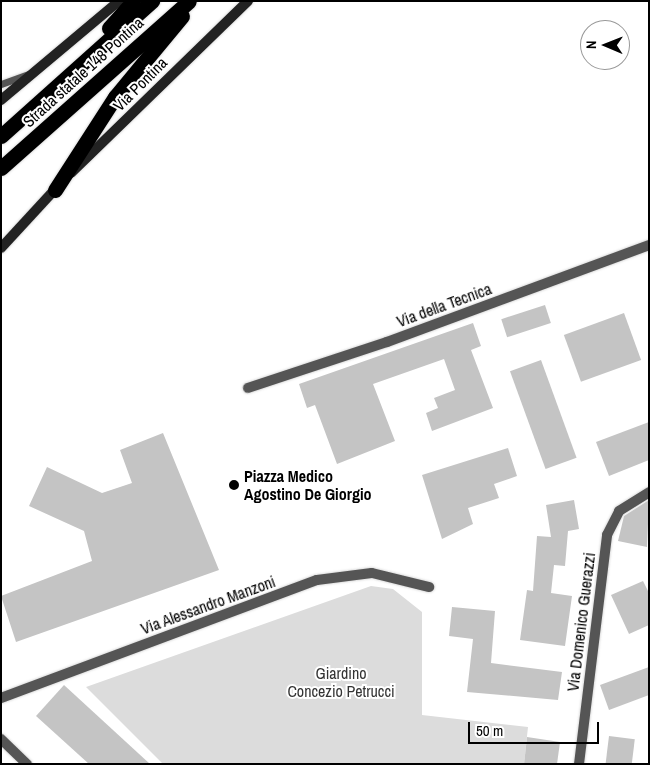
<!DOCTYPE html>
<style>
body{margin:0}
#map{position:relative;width:650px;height:765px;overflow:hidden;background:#fff;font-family:"Archivo Narrow",sans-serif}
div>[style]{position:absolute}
.green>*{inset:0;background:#dcdcdc}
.building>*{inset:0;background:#c4c4c4;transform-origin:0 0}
.roads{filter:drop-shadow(0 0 1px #dbdbdb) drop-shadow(0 0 1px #dbdbdb)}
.lane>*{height:7px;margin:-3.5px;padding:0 3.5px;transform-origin:3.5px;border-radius:3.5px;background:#555}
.street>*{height:10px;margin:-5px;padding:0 5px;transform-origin:5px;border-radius:5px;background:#555}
.secondary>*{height:10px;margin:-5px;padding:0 5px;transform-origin:5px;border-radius:5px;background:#222}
.highway>*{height:15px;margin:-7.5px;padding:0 7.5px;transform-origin:7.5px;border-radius:7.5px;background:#000}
.dots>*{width:14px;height:14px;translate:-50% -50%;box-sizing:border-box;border:2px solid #fff;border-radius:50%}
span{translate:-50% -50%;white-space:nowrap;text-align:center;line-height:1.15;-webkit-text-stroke:4px #fff;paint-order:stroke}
.street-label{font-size:16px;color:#000}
.poi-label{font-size:16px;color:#000;font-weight:700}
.left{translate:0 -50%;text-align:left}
.park-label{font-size:16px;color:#333}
.frame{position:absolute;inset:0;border:2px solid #000;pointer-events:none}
.north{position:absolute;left:580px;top:20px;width:50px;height:50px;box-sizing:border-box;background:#fff;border:1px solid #999;border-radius:50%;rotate:271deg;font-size:14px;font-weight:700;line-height:20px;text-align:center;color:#000}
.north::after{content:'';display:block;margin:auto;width:18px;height:22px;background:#000;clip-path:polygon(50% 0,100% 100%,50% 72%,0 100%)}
.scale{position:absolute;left:468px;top:722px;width:131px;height:22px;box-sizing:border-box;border:2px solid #000;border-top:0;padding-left:6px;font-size:15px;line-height:18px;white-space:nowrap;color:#000;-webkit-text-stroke:4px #fff;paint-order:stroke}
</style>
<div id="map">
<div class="green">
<div style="clip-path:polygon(371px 586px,393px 589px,422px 612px,422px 715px,528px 727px,524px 764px,163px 764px,86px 687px)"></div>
</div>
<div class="building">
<div style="left:545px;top:305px;width:19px;height:46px;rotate:72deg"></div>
<div style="left:624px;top:313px;width:50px;height:64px;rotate:70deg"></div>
<div style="clip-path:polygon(473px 323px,481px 346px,471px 350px,493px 408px,432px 431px,426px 413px,438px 408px,434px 398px,455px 390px,444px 359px,373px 384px,395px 441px,337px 464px,315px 405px,307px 408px,299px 384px)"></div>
<div style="left:541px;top:360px;width:104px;height:33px;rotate:70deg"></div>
<div style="clip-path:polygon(649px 422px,649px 460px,609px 476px,596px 442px)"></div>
<div style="clip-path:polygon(163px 433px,219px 570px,16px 642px,1px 596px,92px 561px,84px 531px,29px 506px,47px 467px,102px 493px,132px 483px,120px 450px)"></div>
<div style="clip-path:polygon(508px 448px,517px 476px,494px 484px,499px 498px,468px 508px,473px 524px,442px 539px,422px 475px)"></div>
<div style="clip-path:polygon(574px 500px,579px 529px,568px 531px,565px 566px,554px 565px,551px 593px,572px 596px,565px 646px,520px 640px,527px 590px,533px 591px,537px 536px,551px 537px,546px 505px)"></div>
<div style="clip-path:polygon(649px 500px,647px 547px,618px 541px,624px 516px)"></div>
<div style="clip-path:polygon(643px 581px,649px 593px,649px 625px,629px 634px,611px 595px)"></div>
<div style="clip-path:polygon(452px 607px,495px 611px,491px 663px,562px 672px,558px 700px,467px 692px,473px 639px,449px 636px)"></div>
<div style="clip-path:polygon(649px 667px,649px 695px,609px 710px,600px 685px)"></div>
<div style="clip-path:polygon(64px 685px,150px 764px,89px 764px,36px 716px)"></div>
<div style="left:609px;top:736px;width:26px;height:28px;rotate:7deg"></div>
<div style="clip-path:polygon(527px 737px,560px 742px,557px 764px,524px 764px)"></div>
</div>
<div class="roads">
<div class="lane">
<div style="left:1px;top:84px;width:30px;rotate:-20deg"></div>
</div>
<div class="street">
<div style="left:248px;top:388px;width:146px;rotate:-18.3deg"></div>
<div style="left:387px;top:342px;width:279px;rotate:-20.3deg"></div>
<div style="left:1px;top:698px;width:337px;rotate:-20.5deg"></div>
<div style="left:317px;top:580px;width:55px;rotate:-7.3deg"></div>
<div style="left:372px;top:573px;width:59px;rotate:13.8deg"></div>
<div style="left:1px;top:739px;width:36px;rotate:44deg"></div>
<div style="left:579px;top:764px;width:231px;rotate:-83deg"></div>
<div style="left:607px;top:535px;width:27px;rotate:-63deg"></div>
<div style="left:619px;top:511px;width:36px;rotate:-32deg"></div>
</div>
<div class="secondary">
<div style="left:1px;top:100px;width:154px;rotate:-40deg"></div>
<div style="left:71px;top:173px;width:247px;rotate:-44.2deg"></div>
<div style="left:1px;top:248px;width:86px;rotate:-47.4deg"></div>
</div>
<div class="highway">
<div style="left:109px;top:28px;width:36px;rotate:-48deg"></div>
<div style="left:1px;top:136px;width:203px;rotate:-41.8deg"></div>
<div style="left:1px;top:168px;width:251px;rotate:-41.6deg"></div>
<div style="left:55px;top:190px;width:111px;rotate:-57.2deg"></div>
<div style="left:115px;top:97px;width:105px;rotate:-50.4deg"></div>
</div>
</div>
<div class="dots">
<div style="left:234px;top:485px;background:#000"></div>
</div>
<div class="street-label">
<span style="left:83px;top:72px;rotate:-42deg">Strada statale 148 Pontina</span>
<span style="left:140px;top:84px;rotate:-45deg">Via Pontina</span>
<span style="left:444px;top:305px;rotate:-20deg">Via della Tecnica</span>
<span style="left:208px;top:605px;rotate:-20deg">Via Alessandro Manzoni</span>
<span style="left:581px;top:622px;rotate:-83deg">Via Domenico Guerazzi</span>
</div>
<div class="poi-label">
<span class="left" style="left:244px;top:485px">Piazza Medico<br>Agostino De Giorgio</span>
</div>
<div class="park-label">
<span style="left:341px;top:682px">Giardino<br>Concezio Petrucci</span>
</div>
<div class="frame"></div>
<div class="north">N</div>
<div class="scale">50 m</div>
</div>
